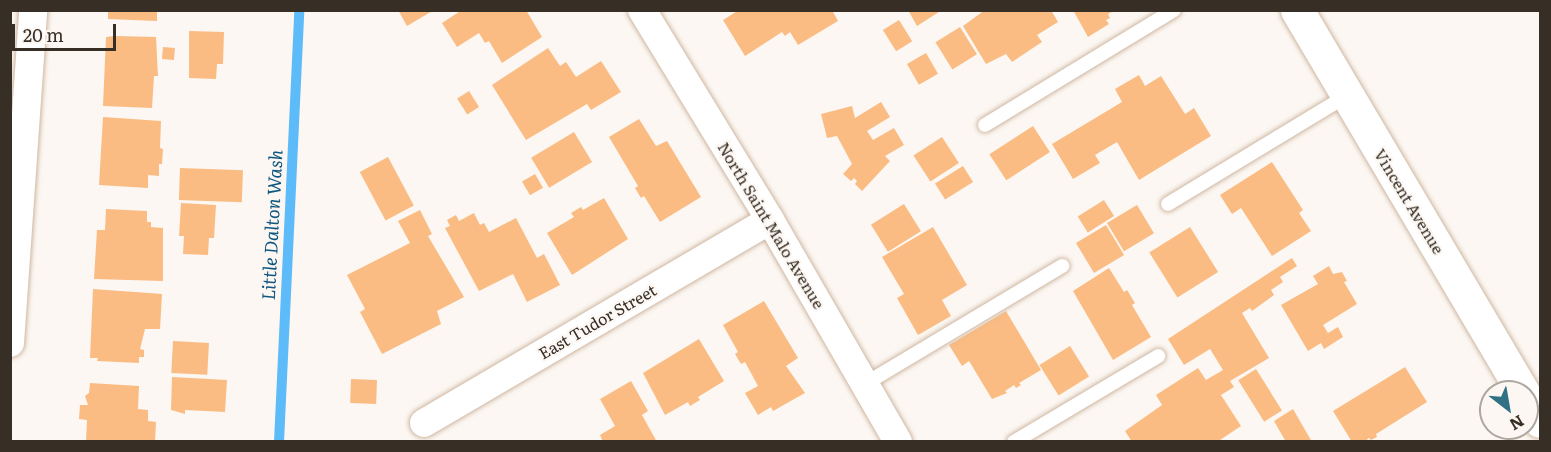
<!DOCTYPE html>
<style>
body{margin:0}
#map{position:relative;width:1551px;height:452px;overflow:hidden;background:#fcf7f2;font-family:Literata,serif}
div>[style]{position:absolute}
.stream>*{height:10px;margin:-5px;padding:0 5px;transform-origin:5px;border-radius:5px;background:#5dbbfa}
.building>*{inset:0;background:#fabc83;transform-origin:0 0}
.roads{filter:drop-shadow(0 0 2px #cfb7a2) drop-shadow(0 0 2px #cfb7a2)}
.lane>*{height:14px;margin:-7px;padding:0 7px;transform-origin:7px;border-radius:7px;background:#fff}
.street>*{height:28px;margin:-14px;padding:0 14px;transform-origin:14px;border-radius:14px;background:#fff}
.secondary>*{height:33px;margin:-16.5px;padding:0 16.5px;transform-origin:16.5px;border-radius:16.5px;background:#fff}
span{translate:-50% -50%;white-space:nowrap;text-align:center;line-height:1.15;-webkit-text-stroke:4.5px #fcf7f2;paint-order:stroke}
.street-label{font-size:16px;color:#372e26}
.water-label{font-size:18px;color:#0e5680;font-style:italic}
.frame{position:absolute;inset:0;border:12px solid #372e26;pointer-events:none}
.north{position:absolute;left:1479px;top:380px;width:60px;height:60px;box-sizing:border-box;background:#fcf7f2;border:2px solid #ada7a0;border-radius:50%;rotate:149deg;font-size:16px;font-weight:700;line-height:24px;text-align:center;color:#372e26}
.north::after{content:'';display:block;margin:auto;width:21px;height:27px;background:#317185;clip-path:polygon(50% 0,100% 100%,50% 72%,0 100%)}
.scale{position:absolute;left:12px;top:24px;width:104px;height:27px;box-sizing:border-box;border:3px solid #372e26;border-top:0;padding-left:8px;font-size:18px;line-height:21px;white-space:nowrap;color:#372e26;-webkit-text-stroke:4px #fcf7f2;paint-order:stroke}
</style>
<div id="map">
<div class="stream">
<div style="left:279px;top:442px;width:432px;rotate:-87.3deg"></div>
</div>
<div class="building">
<div style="clip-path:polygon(108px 10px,157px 10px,157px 21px,108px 19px)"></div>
<div style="clip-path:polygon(398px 10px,434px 10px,407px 26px)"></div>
<div style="clip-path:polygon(462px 10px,526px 10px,542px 37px,502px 63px,489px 41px,485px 43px,479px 33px,457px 47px,442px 23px)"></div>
<div style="clip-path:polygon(739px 10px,832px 10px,838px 21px,798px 45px,790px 32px,785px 36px,782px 32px,745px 56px,723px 20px)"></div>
<div style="clip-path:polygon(908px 10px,942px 10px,917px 26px)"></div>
<div style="clip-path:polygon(985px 10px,1051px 10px,1058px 22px,1037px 35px,1042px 42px,1012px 62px,1006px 54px,986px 64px,963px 26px)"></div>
<div style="clip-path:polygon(1073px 10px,1115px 10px,1108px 14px,1110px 18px,1106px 20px,1109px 24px,1088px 37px)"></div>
<div style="left:899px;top:20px;width:25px;height:19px;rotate:58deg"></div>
<div style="left:960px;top:27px;width:32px;height:29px;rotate:58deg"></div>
<div style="clip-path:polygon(189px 31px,224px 32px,223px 64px,217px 64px,216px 79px,189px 78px)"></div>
<div style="clip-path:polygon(114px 36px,156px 37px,158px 76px,154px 76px,152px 108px,103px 106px,106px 37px)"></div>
<div style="left:163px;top:47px;width:12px;height:12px;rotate:5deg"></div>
<div style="clip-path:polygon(548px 48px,560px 66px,566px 62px,576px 77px,601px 61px,621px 92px,591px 110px,587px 104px,526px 140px,492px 85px)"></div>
<div style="left:926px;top:53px;width:24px;height:22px;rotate:60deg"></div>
<div style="clip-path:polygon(1139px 75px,1145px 86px,1161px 76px,1185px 114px,1194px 108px,1211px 136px,1139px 180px,1117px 142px,1095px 155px,1100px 163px,1073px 179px,1052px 144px,1122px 102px,1115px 89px)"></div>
<div style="left:469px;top:91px;width:19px;height:14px;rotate:58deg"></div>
<div style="clip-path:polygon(881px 102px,890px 117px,867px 131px,873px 140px,894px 128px,904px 145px,885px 156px,890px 161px,862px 191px,855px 184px,857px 181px,854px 178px,851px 181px,843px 174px,852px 164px,837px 136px,827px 138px,821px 114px,852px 106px,855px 118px)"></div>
<div style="clip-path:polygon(103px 117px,161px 121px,160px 148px,163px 149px,162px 164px,159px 164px,159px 176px,148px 175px,148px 188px,99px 185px)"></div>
<div style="clip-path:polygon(639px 119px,656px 146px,667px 141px,701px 197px,660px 222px,644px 196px,641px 198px,635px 188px,638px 186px,609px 137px)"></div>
<div style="left:1033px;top:126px;width:31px;height:52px;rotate:57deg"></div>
<div style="left:574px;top:132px;width:35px;height:50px;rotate:59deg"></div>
<div style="left:942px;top:137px;width:31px;height:34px;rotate:57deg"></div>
<div style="left:388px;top:157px;width:55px;height:32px;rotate:62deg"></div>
<div style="clip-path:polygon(1272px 162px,1303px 210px,1299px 213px,1311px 231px,1272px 256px,1241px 208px,1232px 214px,1220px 195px)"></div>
<div style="left:963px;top:166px;width:19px;height:33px;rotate:58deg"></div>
<div style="left:180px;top:168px;width:63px;height:32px;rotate:2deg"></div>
<div style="left:535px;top:174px;width:16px;height:15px;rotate:60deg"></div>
<div style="clip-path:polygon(604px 198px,628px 239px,572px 275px,547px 233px,574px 217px,571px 213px,581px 207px,583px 210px)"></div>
<div style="left:1104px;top:200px;width:19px;height:31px;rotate:58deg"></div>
<div style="clip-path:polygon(181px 203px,216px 205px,214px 238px,209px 238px,208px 255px,183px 254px,184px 236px,179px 236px)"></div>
<div style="left:904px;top:204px;width:32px;height:39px;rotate:58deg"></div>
<div style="left:1137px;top:205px;width:33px;height:35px;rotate:59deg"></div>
<div style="clip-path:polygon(106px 209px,147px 211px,147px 222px,151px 222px,151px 227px,163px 228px,163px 281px,94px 279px,97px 230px,105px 230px)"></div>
<div style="clip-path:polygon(420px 210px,432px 234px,428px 236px,464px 297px,437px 311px,441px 324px,382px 354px,360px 312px,365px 309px,347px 275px,410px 243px,398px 221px)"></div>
<div style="clip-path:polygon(474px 213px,480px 225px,484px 223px,489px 232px,516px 218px,537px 258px,544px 254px,560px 285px,527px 302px,513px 274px,479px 291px,445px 228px,450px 226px,447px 220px,456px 215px,459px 221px)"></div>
<div style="left:1106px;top:225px;width:35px;height:35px;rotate:59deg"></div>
<div style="clip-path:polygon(933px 227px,967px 285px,942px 300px,951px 316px,918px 335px,897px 298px,904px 294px,882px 257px)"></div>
<div style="left:1190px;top:227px;width:53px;height:48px;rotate:58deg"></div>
<div style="clip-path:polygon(1292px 258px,1297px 266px,1280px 277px,1283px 282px,1271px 290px,1274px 295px,1252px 311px,1250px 308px,1242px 313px,1269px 358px,1230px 381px,1234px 387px,1221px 395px,1241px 426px,1217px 442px,1132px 442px,1125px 431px,1162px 405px,1156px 395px,1198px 368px,1206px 380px,1223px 370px,1210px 349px,1184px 365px,1168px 339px)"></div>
<div style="clip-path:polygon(1329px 266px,1333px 274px,1342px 272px,1347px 281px,1344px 282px,1357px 304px,1323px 325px,1328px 333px,1338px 327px,1343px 337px,1324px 349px,1321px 343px,1308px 351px,1281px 305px,1318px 284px,1313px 276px)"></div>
<div style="clip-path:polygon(1109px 268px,1124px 292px,1127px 290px,1135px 303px,1132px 305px,1151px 337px,1113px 360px,1073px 291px)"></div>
<div style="clip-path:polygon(93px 289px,162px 294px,160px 329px,145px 329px,140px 349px,144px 350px,144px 357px,139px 357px,139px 363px,97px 361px,98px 358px,90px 358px)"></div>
<div style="clip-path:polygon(764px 301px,798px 358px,786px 366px,805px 393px,773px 411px,771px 407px,758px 415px,745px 393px,758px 386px,745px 362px,741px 364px,735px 354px,738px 352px,723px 325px)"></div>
<div style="clip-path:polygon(1006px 311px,1041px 370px,1019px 383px,1021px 385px,1016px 388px,1014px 385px,1005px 391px,1007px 393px,992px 399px,969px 361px,962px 366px,949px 345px)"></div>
<div style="clip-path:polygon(699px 339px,724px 381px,698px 397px,700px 400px,690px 406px,688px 402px,665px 415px,643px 373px)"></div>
<div style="left:173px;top:341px;width:36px;height:32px;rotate:3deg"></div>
<div style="left:1070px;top:346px;width:36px;height:36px;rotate:58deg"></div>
<div style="clip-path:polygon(1405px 367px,1427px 402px,1376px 434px,1377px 437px,1371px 440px,1369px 438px,1364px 442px,1352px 442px,1333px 411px)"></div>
<div style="left:1256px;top:369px;width:49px;height:21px;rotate:58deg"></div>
<div style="clip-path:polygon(172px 377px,227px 380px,225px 412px,185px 410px,185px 414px,171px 410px)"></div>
<div style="left:351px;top:379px;width:26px;height:24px;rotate:2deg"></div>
<div style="clip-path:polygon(631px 381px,648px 411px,642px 415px,657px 442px,603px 442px,600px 435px,615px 426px,600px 399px)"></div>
<div style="clip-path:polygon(90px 383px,139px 386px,138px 409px,148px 410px,148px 421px,156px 422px,155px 442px,86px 442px,87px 420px,79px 419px,80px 405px,88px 405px,85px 396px,89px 393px)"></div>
<div style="clip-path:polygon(1293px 409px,1312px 442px,1286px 442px,1274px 421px)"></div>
</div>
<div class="roads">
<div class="lane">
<div style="left:985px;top:125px;width:221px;rotate:-31.3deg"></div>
<div style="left:1168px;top:204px;width:210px;rotate:-31.2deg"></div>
<div style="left:865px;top:384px;width:230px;rotate:-30.9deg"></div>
<div style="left:1014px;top:442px;width:168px;rotate:-30.8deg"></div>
</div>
<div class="street">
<div style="left:642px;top:10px;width:246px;rotate:58.6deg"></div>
<div style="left:770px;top:220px;width:256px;rotate:60deg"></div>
<div style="left:10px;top:343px;width:334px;rotate:-86deg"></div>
<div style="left:424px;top:423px;width:401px;rotate:-30.4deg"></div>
</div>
<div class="secondary">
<div style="left:1297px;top:10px;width:444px;rotate:59.4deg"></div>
<div style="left:1527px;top:398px;width:26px;rotate:61deg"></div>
</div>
</div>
<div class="street-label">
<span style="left:1410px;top:201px;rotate:59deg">Vincent Avenue</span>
<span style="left:772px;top:225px;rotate:59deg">North Saint Malo Avenue</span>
<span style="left:597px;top:321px;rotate:-30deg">East Tudor Street</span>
</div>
<div class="water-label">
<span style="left:272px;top:225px;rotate:-87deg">Little Dalton Wash</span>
</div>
<div class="frame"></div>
<div class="north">N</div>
<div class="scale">20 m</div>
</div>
